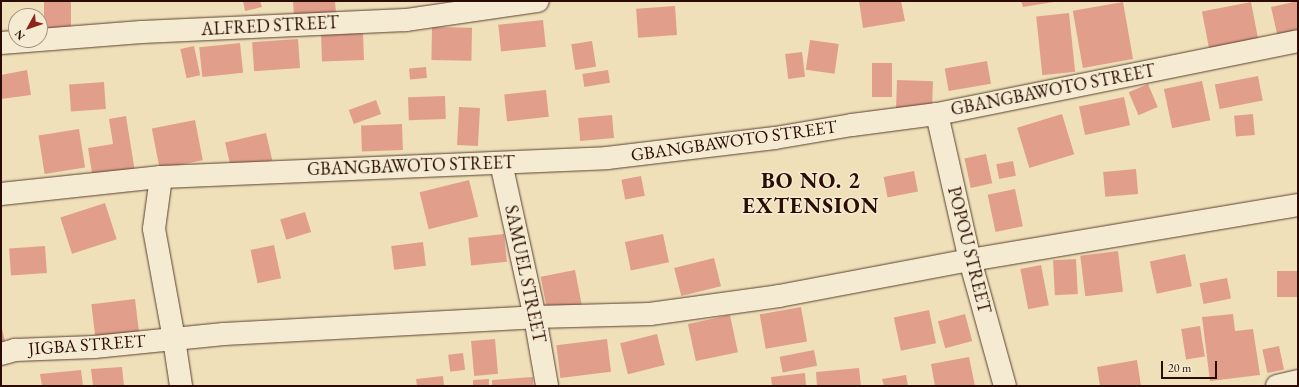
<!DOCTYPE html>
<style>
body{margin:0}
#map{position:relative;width:1299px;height:387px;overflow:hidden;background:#efe0b9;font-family:"EB Garamond",serif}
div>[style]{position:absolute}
.building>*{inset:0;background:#e19f8b;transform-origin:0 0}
.roads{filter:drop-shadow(0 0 1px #5c4130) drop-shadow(0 0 1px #5c4130)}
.minor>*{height:22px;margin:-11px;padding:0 11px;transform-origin:11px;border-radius:11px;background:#f5ebd2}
span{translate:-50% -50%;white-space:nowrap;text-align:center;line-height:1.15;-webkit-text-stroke:3px #f5ebd2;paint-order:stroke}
.street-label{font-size:18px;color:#2b0c02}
.district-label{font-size:22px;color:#2b0c02;font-weight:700;letter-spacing:1px}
.frame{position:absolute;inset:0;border:2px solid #2b0c02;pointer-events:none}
.north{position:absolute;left:8px;top:8px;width:40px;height:40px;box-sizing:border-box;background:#f5ebd2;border:1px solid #a4927f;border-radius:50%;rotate:230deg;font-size:11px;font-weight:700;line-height:16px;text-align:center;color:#2b0c02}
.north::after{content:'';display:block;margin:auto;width:14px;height:18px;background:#8f2418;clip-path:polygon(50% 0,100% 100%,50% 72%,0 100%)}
.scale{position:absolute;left:1161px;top:361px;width:56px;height:18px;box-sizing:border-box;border:2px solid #2b0c02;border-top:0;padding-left:5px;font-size:12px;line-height:14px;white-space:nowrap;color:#2b0c02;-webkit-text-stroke:3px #f5ebd2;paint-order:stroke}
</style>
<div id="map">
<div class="building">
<div style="left:44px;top:1px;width:27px;height:27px"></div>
<div style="clip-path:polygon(243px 1px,260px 1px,262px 7px,245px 11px)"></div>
<div style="clip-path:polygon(293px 1px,335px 1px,336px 14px,294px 18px)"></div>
<div style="clip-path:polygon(859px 1px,901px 1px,905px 21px,863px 28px)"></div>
<div style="clip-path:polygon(1021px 1px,1054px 1px,1054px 2px,1023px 7px)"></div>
<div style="clip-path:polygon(1298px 1px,1298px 33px,1278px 38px,1271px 7px)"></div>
<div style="left:1123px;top:2px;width:58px;height:51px;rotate:80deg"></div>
<div style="left:1251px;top:2px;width:41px;height:50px;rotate:79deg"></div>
<div style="left:675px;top:6px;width:29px;height:39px;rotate:86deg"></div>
<div style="left:1069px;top:13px;width:59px;height:33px;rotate:84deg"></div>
<div style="left:543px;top:20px;width:27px;height:45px;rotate:84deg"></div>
<div style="left:432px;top:27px;width:40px;height:33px;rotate:1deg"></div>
<div style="left:363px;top:32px;width:28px;height:42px;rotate:88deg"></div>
<div style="left:298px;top:39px;width:29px;height:46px;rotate:86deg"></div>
<div style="left:810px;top:40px;width:29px;height:30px;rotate:8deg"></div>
<div style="left:592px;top:41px;width:26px;height:21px;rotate:81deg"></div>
<div style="left:240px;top:43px;width:30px;height:41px;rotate:84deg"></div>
<div style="left:194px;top:46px;width:30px;height:14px;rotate:78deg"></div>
<div style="left:802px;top:52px;width:25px;height:17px;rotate:83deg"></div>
<div style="left:987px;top:61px;width:23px;height:43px;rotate:80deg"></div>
<div style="left:872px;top:63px;width:20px;height:34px"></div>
<div style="left:426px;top:67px;width:11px;height:17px;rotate:85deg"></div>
<div style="clip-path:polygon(27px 70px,31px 95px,1px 99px,1px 75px)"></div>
<div style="left:608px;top:70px;width:13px;height:26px;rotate:81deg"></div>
<div style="left:1258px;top:76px;width:25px;height:44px;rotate:79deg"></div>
<div style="left:897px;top:80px;width:36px;height:28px;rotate:2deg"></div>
<div style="left:1202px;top:81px;width:40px;height:39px;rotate:78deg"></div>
<div style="left:104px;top:82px;width:27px;height:35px;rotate:86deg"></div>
<div style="left:1148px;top:84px;width:25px;height:21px;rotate:67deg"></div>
<div style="left:546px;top:90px;width:27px;height:42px;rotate:84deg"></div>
<div style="left:445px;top:96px;width:23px;height:37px;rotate:88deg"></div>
<div style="left:1124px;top:97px;width:29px;height:46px;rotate:78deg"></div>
<div style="left:376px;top:100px;width:15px;height:29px;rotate:70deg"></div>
<div style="left:459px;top:107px;width:21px;height:38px;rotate:3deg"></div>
<div style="left:1062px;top:114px;width:42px;height:47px;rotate:73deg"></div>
<div style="left:1253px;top:114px;width:21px;height:19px;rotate:85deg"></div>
<div style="left:612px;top:115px;width:23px;height:34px;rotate:85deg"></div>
<div style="clip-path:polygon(126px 116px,135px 172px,93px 179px,88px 148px,113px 144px,109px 119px)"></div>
<div style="left:195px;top:120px;width:41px;height:44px;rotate:79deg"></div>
<div style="left:402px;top:124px;width:26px;height:41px;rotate:88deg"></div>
<div style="left:79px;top:129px;width:39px;height:41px;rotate:81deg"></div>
<div style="left:266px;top:133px;width:28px;height:42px;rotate:77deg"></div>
<div style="left:986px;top:154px;width:30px;height:22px;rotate:78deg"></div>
<div style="left:1013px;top:161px;width:15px;height:17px;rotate:79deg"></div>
<div style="left:1136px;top:169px;width:25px;height:33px;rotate:85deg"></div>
<div style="left:914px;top:171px;width:21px;height:31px;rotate:79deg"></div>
<div style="left:641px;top:176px;width:20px;height:20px;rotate:79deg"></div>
<div style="left:469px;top:180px;width:38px;height:51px;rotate:76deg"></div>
<div style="left:1015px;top:189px;width:38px;height:28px;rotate:78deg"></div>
<div style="left:105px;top:203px;width:38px;height:47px;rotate:72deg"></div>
<div style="left:305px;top:212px;width:21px;height:26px;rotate:73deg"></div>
<div style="left:504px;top:234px;width:28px;height:36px;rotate:84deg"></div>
<div style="left:663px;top:234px;width:29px;height:39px;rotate:78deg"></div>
<div style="left:423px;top:242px;width:24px;height:32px;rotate:83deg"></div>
<div style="left:274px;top:245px;width:34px;height:24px;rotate:78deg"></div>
<div style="left:45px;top:246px;width:27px;height:36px;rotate:86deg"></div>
<div style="left:1118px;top:251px;width:41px;height:38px;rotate:83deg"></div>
<div style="left:1185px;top:254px;width:33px;height:36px;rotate:78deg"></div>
<div style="left:714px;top:258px;width:29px;height:41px;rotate:76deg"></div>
<div style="left:1076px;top:259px;width:35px;height:23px;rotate:87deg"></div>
<div style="left:1041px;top:265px;width:41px;height:21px;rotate:79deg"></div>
<div style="left:575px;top:270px;width:36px;height:35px;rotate:79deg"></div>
<div style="left:1298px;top:271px;width:26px;height:21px;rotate:90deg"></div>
<div style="left:1227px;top:278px;width:21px;height:28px;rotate:79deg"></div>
<div style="left:135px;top:299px;width:33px;height:44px;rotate:83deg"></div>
<div style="left:801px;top:307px;width:35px;height:42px;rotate:80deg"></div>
<div style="left:929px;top:310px;width:34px;height:36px;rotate:78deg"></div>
<div style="left:965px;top:314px;width:28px;height:28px;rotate:75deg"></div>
<div style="clip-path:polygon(1233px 314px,1235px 331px,1253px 329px,1260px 375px,1210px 381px,1202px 317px)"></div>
<div style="left:730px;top:315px;width:38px;height:43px;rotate:78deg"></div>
<div style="clip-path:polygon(1px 325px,6px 345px,1px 346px)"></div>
<div style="left:1200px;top:326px;width:31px;height:19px;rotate:81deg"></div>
<div style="left:657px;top:334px;width:32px;height:38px;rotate:76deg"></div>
<div style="left:495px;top:339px;width:35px;height:24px;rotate:85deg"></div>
<div style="left:607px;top:339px;width:33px;height:51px;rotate:83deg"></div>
<div style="left:1279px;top:346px;width:24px;height:17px;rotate:78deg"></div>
<div style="left:814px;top:350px;width:16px;height:35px;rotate:79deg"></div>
<div style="left:463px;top:353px;width:17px;height:15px;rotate:83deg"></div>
<div style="clip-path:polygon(969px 357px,975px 386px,935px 386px,931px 364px)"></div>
<div style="clip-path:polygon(1137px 360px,1141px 386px,1100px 386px,1097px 367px)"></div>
<div style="clip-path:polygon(122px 367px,124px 386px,93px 386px,91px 369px)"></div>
<div style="clip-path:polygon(859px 368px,861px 386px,817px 386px,816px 372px)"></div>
<div style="clip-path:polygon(81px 370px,83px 386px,42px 386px,40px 374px)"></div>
<div style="clip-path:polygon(805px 373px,806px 386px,772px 386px,771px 377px)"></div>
<div style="clip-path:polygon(906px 375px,908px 386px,884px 386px,882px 379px)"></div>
<div style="clip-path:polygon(443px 376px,444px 386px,417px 386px,416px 379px)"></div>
<div style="clip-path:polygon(533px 377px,533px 386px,492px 386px,492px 380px)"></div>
<div style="clip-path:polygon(489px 379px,489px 386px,473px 386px,473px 380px)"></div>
</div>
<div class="roads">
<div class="minor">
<div style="left:1px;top:43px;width:141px;rotate:-4.5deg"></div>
<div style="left:142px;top:32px;width:264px;rotate:-2.6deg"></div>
<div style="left:406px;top:20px;width:133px;rotate:-8.2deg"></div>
<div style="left:937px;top:114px;width:150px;rotate:77.3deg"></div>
<div style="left:970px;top:260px;width:131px;rotate:74.5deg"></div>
<div style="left:501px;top:163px;width:158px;rotate:77.6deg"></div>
<div style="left:535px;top:317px;width:70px;rotate:80.1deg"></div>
<div style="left:161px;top:177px;width:446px;rotate:-2.4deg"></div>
<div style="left:607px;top:158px;width:169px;rotate:-6.8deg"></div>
<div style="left:775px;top:138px;width:78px;rotate:-9.6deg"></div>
<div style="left:852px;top:125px;width:86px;rotate:-7.4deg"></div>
<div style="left:937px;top:114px;width:368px;rotate:-11.4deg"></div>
<div style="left:1px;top:194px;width:161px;rotate:-6.1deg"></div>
<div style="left:161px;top:177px;width:52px;rotate:97.7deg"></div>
<div style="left:154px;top:229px;width:112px;rotate:79.7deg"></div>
<div style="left:174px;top:339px;width:50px;rotate:-5.7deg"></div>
<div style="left:224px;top:334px;width:311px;rotate:-3.1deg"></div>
<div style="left:535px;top:317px;width:115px;rotate:-1.5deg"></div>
<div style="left:650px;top:314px;width:130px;rotate:-7.9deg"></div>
<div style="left:779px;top:296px;width:194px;rotate:-10.7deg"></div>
<div style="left:970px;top:260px;width:333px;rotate:-9.5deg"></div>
<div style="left:1px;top:354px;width:15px;rotate:-16deg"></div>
<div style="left:15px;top:350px;width:79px;rotate:-2.2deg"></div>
<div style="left:94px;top:347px;width:80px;rotate:-5.7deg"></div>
<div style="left:174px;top:339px;width:48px;rotate:81.5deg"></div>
<div style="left:1277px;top:386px;width:22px;rotate:-13deg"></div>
</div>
</div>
<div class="street-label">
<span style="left:270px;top:26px;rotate:-3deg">ALFRED STREET</span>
<span style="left:1053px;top:90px;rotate:-11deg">GBANGBAWOTO STREET</span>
<span style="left:734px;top:141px;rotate:-8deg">GBANGBAWOTO STREET</span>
<span style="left:411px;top:166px;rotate:-2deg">GBANGBAWOTO STREET</span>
<span style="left:969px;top:250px;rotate:76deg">POPOU STREET</span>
<span style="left:525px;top:274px;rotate:78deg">SAMUEL STREET</span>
<span style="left:87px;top:345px;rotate:-4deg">JIGBA STREET</span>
</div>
<div class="district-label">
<span style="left:811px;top:193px">BO NO. 2<br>EXTENSION</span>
</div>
<div class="frame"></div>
<div class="north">N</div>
<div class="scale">20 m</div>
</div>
